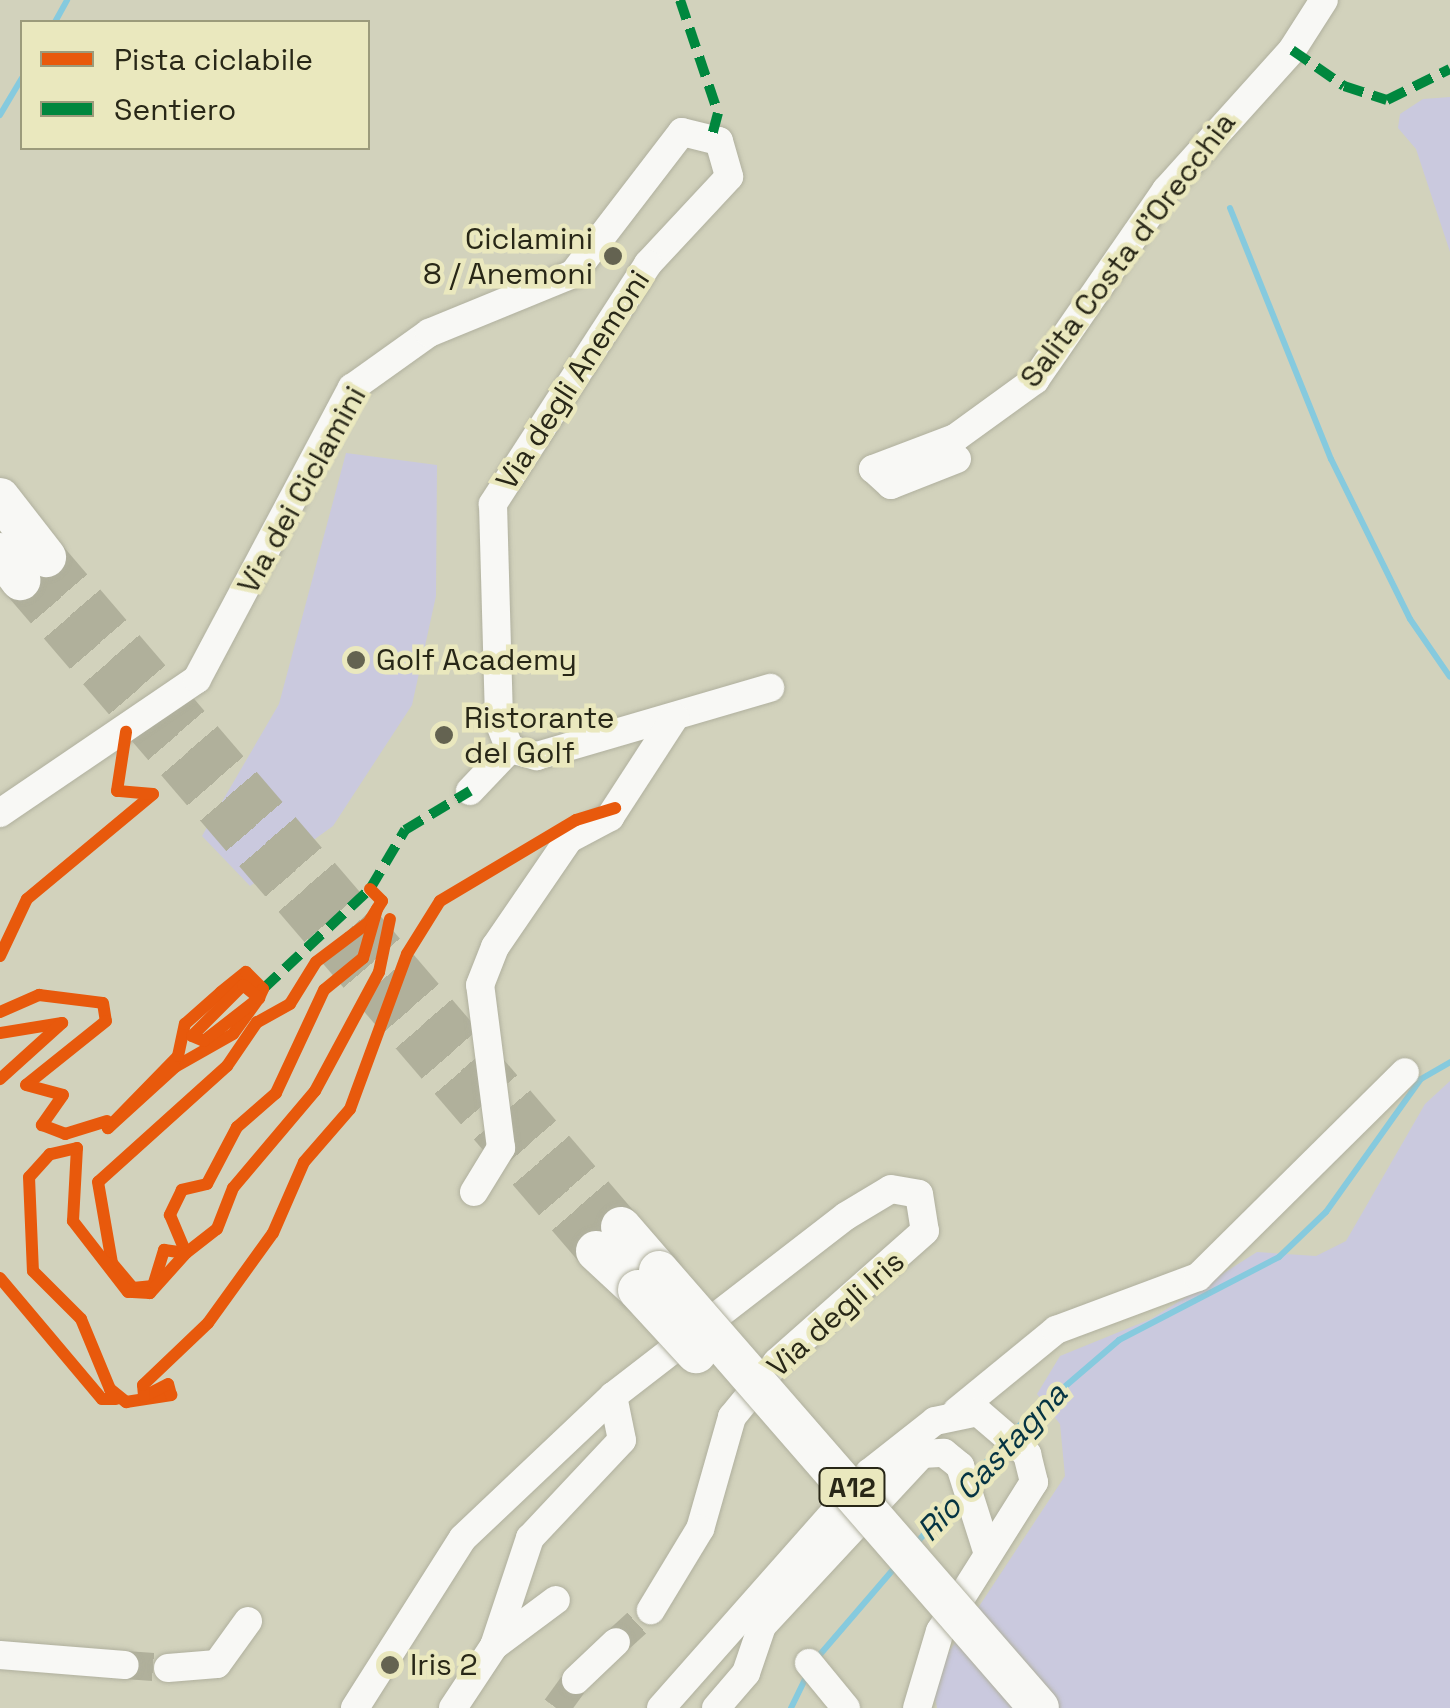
<!DOCTYPE html>
<style>
body{margin:0}
#map{position:relative;width:1450px;height:1708px;overflow:hidden;background:#d2d2bc;font-family:"Space Grotesk",sans-serif}
div>[style]{position:absolute}
.green>*{inset:0;background:#cac9de}
.stream>*{height:6px;margin:-3px;padding:0 3px;transform-origin:3px;border-radius:3px;background:#86cade}
.minor-tunnel>*{height:28px;margin-top:-14px;transform-origin:0;background:repeating-linear-gradient(90deg,#b0b09b 0 28px,transparent 0 42px)}
.highway-tunnel>*{height:40px;margin-top:-20px;transform-origin:0;background:repeating-linear-gradient(90deg,#b0b09b 0 40px,transparent 0 60px)}
.roads{filter:drop-shadow(0 0 2px #b0b09e) drop-shadow(0 0 2px #b0b09e)}
.minor>*{height:28px;margin:-14px;padding:0 14px;transform-origin:14px;border-radius:14px;background:#f8f8f5}
.highway>*{height:40px;margin:-20px;padding:0 20px;transform-origin:20px;border-radius:20px;background:#f8f8f5}
.bridges{filter:drop-shadow(0 0 2px #b0b09e) drop-shadow(0 0 2px #b0b09e)}
.highway-bridge>*{height:40px;margin:-20px;padding:0 20px;transform-origin:20px;border-radius:20px;background:#f8f8f5}
.quiet>*{height:10px;margin-top:-5px;transform-origin:0;background:repeating-linear-gradient(90deg,#00873e 0 20px,transparent 0 30px)}
.cycleway>*{height:12px;margin:-6px;padding:0 6px;transform-origin:6px;border-radius:6px;background:#e8590c}
.dots>*{width:28px;height:28px;translate:-50% -50%;box-sizing:border-box;border:5px solid #eae8be;border-radius:50%}
span{translate:-50% -50%;white-space:nowrap;text-align:center;line-height:1.15;-webkit-text-stroke:9px #eae8be;paint-order:stroke}
.shield-label span{padding:2px 8px;background:#eae8be;border:2px solid;border-radius:8px;-webkit-text-stroke-width:0}
.shield-label{font-size:28px;color:#282717;font-weight:700}
.poi-label{font-size:30px;color:#282717}
.right{translate:-100% -50%;text-align:right}
.left{translate:0 -50%;text-align:left}
.street-label{font-size:30px;color:#282717}
.water-label{font-size:32px;color:#053443;font-style:italic}
.legend{position:absolute;left:20px;top:20px;width:350px;height:130px;box-sizing:border-box;background:#eae8be;border:2px solid #9c9b7b;margin:0;padding:12px 18px;list-style:none;font-size:30px;color:#282717}
.legend li{display:flex;align-items:center;gap:20px;height:50px}
.legend b{width:50px;border:2px solid #9c9b7b}
</style>
<div id="map">
<div class="green">
<div style="clip-path:polygon(1450px 97px,1450px 252px,1416px 149px,1398px 128px,1400px 114px,1423px 99px)"></div>
<div style="clip-path:polygon(346px 453px,437px 465px,436px 596px,412px 705px,333px 826px,250px 886px,202px 836px,279px 704px)"></div>
<div style="clip-path:polygon(1450px 1081px,1450px 1708px,937px 1708px,931px 1679px,1065px 1476px,1060px 1424px,1037px 1394px,1060px 1356px,1151px 1319px,1257px 1252px,1316px 1256px,1346px 1241px,1425px 1104px)"></div>
</div>
<div class="stream">
<div style="left:55px;top:22px;width:25px;rotate:-61deg"></div>
<div style="left:0;top:115px;width:43px;rotate:-59.3deg"></div>
<div style="left:1230px;top:208px;width:271px;rotate:68.1deg"></div>
<div style="left:1331px;top:459px;width:178px;rotate:63.7deg"></div>
<div style="left:1410px;top:619px;width:70px;rotate:55.4deg"></div>
<div style="left:1013px;top:1431px;width:140px;rotate:-40.6deg"></div>
<div style="left:1119px;top:1340px;width:180px;rotate:-27.4deg"></div>
<div style="left:1279px;top:1257px;width:65px;rotate:-43.8deg"></div>
<div style="left:1326px;top:1212px;width:163px;rotate:-54.5deg"></div>
<div style="left:1421px;top:1079px;width:34px;rotate:-30deg"></div>
<div style="left:974px;top:1476px;width:43px;rotate:-48.8deg"></div>
<div style="left:915px;top:1545px;width:68px;rotate:-49.8deg"></div>
<div style="left:817px;top:1658px;width:123px;rotate:-49.3deg"></div>
<div style="left:791px;top:1708px;width:39px;rotate:-64deg"></div>
</div>
<div class="minor-tunnel">
<div style="left:616px;top:1642px;width:47px;rotate:-42.4deg"></div>
<div style="left:125px;top:1665px;width:43px;rotate:4deg"></div>
<div style="left:556px;top:1708px;width:34px;rotate:-54deg"></div>
</div>
<div class="highway-tunnel">
<div style="left:46px;top:557px;width:883px;rotate:49.36deg"></div>
<div style="left:20px;top:580px;width:884px;rotate:49.36deg"></div>
</div>
<div class="roads">
<div class="minor">
<div style="left:957px;top:459px;width:71px;rotate:158.5deg"></div>
<div style="left:891px;top:485px;width:24px;rotate:-138deg"></div>
<div style="left:873px;top:469px;width:88px;rotate:-20.7deg"></div>
<div style="left:955px;top:438px;width:99px;rotate:-35.9deg"></div>
<div style="left:1035px;top:380px;width:231px;rotate:-55.4deg"></div>
<div style="left:1166px;top:190px;width:188px;rotate:-48deg"></div>
<div style="left:1292px;top:50px;width:59px;rotate:-57.4deg"></div>
<div style="left:470px;top:791px;width:58px;rotate:-46.4deg"></div>
<div style="left:0;top:813px;width:238px;rotate:-34.2deg"></div>
<div style="left:197px;top:679px;width:330px;rotate:-62deg"></div>
<div style="left:352px;top:388px;width:95px;rotate:-35.5deg"></div>
<div style="left:429px;top:333px;width:156px;rotate:-22.3deg"></div>
<div style="left:573px;top:274px;width:179px;rotate:-52.5deg"></div>
<div style="left:682px;top:132px;width:38px;rotate:14deg"></div>
<div style="left:719px;top:141px;width:37px;rotate:74deg"></div>
<div style="left:729px;top:177px;width:119px;rotate:133deg"></div>
<div style="left:648px;top:264px;width:286px;rotate:122.9deg"></div>
<div style="left:493px;top:504px;width:218px;rotate:88.4deg"></div>
<div style="left:499px;top:722px;width:29px;rotate:68deg"></div>
<div style="left:510px;top:749px;width:28px;rotate:15deg"></div>
<div style="left:537px;top:756px;width:243px;rotate:-16.3deg"></div>
<div style="left:474px;top:1192px;width:52px;rotate:-58.5deg"></div>
<div style="left:501px;top:1148px;width:164px;rotate:-97.3deg"></div>
<div style="left:480px;top:985px;width:41px;rotate:-68.5deg"></div>
<div style="left:495px;top:947px;width:131px;rotate:-55.6deg"></div>
<div style="left:569px;top:839px;width:47px;rotate:-28.2deg"></div>
<div style="left:610px;top:817px;width:119px;rotate:-57deg"></div>
<div style="left:957px;top:1411px;width:128px;rotate:-39.3deg"></div>
<div style="left:1056px;top:1330px;width:152px;rotate:-20.5deg"></div>
<div style="left:1198px;top:1277px;width:291px;rotate:-44.7deg"></div>
<div style="left:494px;top:1646px;width:77px;rotate:-36.6deg"></div>
<div style="left:0;top:1655px;width:125px;rotate:4.6deg"></div>
<div style="left:809px;top:1663px;width:58px;rotate:50.6deg"></div>
<div style="left:168px;top:1668px;width:49px;rotate:-4.7deg"></div>
<div style="left:217px;top:1664px;width:53px;rotate:-54.2deg"></div>
<div style="left:576px;top:1680px;width:55px;rotate:-43.5deg"></div>
<div style="left:355px;top:1708px;width:201px;rotate:-57.6deg"></div>
<div style="left:463px;top:1538px;width:207px;rotate:-43.4deg"></div>
<div style="left:613px;top:1396px;width:294px;rotate:-37.7deg"></div>
<div style="left:846px;top:1216px;width:52px;rotate:-31deg"></div>
<div style="left:891px;top:1189px;width:28px;rotate:10deg"></div>
<div style="left:919px;top:1194px;width:37px;rotate:81deg"></div>
<div style="left:925px;top:1231px;width:198px;rotate:138.5deg"></div>
<div style="left:777px;top:1362px;width:71px;rotate:129.3deg"></div>
<div style="left:732px;top:1417px;width:116px;rotate:105.9deg"></div>
<div style="left:700px;top:1529px;width:95px;rotate:121.2deg"></div>
<div style="left:453px;top:1708px;width:74px;rotate:-56.5deg"></div>
<div style="left:494px;top:1646px;width:114px;rotate:-71.6deg"></div>
<div style="left:530px;top:1538px;width:134px;rotate:-46.8deg"></div>
<div style="left:622px;top:1440px;width:45px;rotate:-101.6deg"></div>
<div style="left:661px;top:1708px;width:314px;rotate:-48.5deg"></div>
<div style="left:869px;top:1473px;width:84px;rotate:-38.2deg"></div>
<div style="left:935px;top:1421px;width:44px;rotate:-11.8deg"></div>
<div style="left:978px;top:1412px;width:65px;rotate:40.6deg"></div>
<div style="left:1027px;top:1454px;width:29px;rotate:76deg"></div>
<div style="left:1034px;top:1482px;width:176px;rotate:122.2deg"></div>
<div style="left:940px;top:1631px;width:80px;rotate:106.6deg"></div>
<div style="left:716px;top:1708px;width:46px;rotate:-49.4deg"></div>
<div style="left:746px;top:1673px;width:50px;rotate:-71.2deg"></div>
<div style="left:762px;top:1626px;width:235px;rotate:-47.1deg"></div>
<div style="left:922px;top:1454px;width:22px;rotate:-3deg"></div>
<div style="left:944px;top:1453px;width:21px;rotate:39deg"></div>
<div style="left:960px;top:1466px;width:89px;rotate:72.4deg"></div>
</div>
<div class="highway">
<div style="left:0;top:498px;width:75px;rotate:52.1deg"></div>
<div style="left:0;top:553px;width:34px;rotate:53deg"></div>
<div style="left:621px;top:1227px;width:58px;rotate:49.2deg"></div>
<div style="left:596px;top:1251px;width:57px;rotate:42.9deg"></div>
</div>
</div>
<div class="bridges">
<div class="highway-bridge">
<div style="left:659px;top:1271px;width:579px;rotate:48.99deg"></div>
<div style="left:638px;top:1290px;width:86px;rotate:47.4deg"></div>
</div>
</div>
<div class="quiet">
<div style="left:680px;top:0;width:119px;rotate:71.4deg"></div>
<div style="left:718px;top:113px;width:24px;rotate:105deg"></div>
<div style="left:1292px;top:50px;width:63px;rotate:34.7deg"></div>
<div style="left:1344px;top:86px;width:45px;rotate:18deg"></div>
<div style="left:1387px;top:100px;width:70px;rotate:-26.2deg"></div>
<div style="left:263px;top:989px;width:146px;rotate:-43.1deg"></div>
<div style="left:370px;top:889px;width:69px;rotate:-59.3deg"></div>
<div style="left:405px;top:830px;width:76px;rotate:-31deg"></div>
</div>
<div class="cycleway">
<div style="left:370px;top:889px;width:17px;rotate:45deg"></div>
<div style="left:382px;top:901px;width:25px;rotate:122deg"></div>
<div style="left:369px;top:922px;width:66px;rotate:143deg"></div>
<div style="left:316px;top:962px;width:49px;rotate:121.8deg"></div>
<div style="left:290px;top:1004px;width:38px;rotate:151deg"></div>
<div style="left:257px;top:1022px;width:53px;rotate:124.3deg"></div>
<div style="left:227px;top:1066px;width:173px;rotate:138deg"></div>
<div style="left:98px;top:1182px;width:82px;rotate:80.2deg"></div>
<div style="left:112px;top:1263px;width:33px;rotate:50deg"></div>
<div style="left:133px;top:1288px;width:20px;rotate:-6deg"></div>
<div style="left:153px;top:1286px;width:38px;rotate:-73deg"></div>
<div style="left:164px;top:1250px;width:22px;rotate:8deg"></div>
<div style="left:186px;top:1253px;width:39px;rotate:-38deg"></div>
<div style="left:217px;top:1229px;width:44px;rotate:-68.7deg"></div>
<div style="left:233px;top:1188px;width:127px;rotate:-49.8deg"></div>
<div style="left:315px;top:1091px;width:135px;rotate:-61.7deg"></div>
<div style="left:379px;top:972px;width:54px;rotate:-78.3deg"></div>
<div style="left:377px;top:909px;width:51px;rotate:105.9deg"></div>
<div style="left:363px;top:958px;width:50px;rotate:140.6deg"></div>
<div style="left:324px;top:990px;width:114px;rotate:115deg"></div>
<div style="left:276px;top:1093px;width:52px;rotate:138.9deg"></div>
<div style="left:237px;top:1127px;width:64px;rotate:117.8deg"></div>
<div style="left:207px;top:1184px;width:26px;rotate:167deg"></div>
<div style="left:182px;top:1190px;width:28px;rotate:116deg"></div>
<div style="left:170px;top:1215px;width:41px;rotate:67.2deg"></div>
<div style="left:186px;top:1253px;width:54px;rotate:132deg"></div>
<div style="left:150px;top:1293px;width:22px;rotate:-177deg"></div>
<div style="left:128px;top:1292px;width:90px;rotate:-127.8deg"></div>
<div style="left:73px;top:1221px;width:73px;rotate:-86.9deg"></div>
<div style="left:77px;top:1148px;width:28px;rotate:167deg"></div>
<div style="left:50px;top:1154px;width:31px;rotate:132deg"></div>
<div style="left:29px;top:1177px;width:94px;rotate:87.6deg"></div>
<div style="left:33px;top:1271px;width:68px;rotate:45deg"></div>
<div style="left:81px;top:1319px;width:76px;rotate:67.5deg"></div>
<div style="left:110px;top:1389px;width:21px;rotate:39deg"></div>
<div style="left:126px;top:1402px;width:46px;rotate:-8.8deg"></div>
<div style="left:171px;top:1395px;width:11px;rotate:-105deg"></div>
<div style="left:168px;top:1384px;width:27px;rotate:153deg"></div>
<div style="left:144px;top:1396px;width:11px;rotate:-95deg"></div>
<div style="left:143px;top:1385px;width:90px;rotate:-43.6deg"></div>
<div style="left:208px;top:1323px;width:111px;rotate:-54.2deg"></div>
<div style="left:273px;top:1233px;width:77px;rotate:-66.4deg"></div>
<div style="left:304px;top:1162px;width:70px;rotate:-49deg"></div>
<div style="left:350px;top:1109px;width:165px;rotate:-69.8deg"></div>
<div style="left:407px;top:954px;width:62px;rotate:-58.1deg"></div>
<div style="left:440px;top:901px;width:158px;rotate:-30.8deg"></div>
<div style="left:576px;top:820px;width:41px;rotate:-17.1deg"></div>
<div style="left:0;top:956px;width:63px;rotate:-64.7deg"></div>
<div style="left:27px;top:899px;width:164px;rotate:-39.8deg"></div>
<div style="left:153px;top:794px;width:36px;rotate:-175deg"></div>
<div style="left:117px;top:791px;width:60px;rotate:-81.3deg"></div>
<div style="left:259px;top:998px;width:44px;rotate:125.8deg"></div>
<div style="left:233px;top:1034px;width:67px;rotate:150.4deg"></div>
<div style="left:175px;top:1067px;width:91px;rotate:137.7deg"></div>
<div style="left:108px;top:1128px;width:100px;rotate:-45.8deg"></div>
<div style="left:178px;top:1056px;width:33px;rotate:-78deg"></div>
<div style="left:185px;top:1024px;width:48px;rotate:-41.6deg"></div>
<div style="left:221px;top:992px;width:32px;rotate:-39deg"></div>
<div style="left:246px;top:972px;width:24px;rotate:45deg"></div>
<div style="left:263px;top:989px;width:10px;rotate:114deg"></div>
<div style="left:259px;top:998px;width:70px;rotate:142deg"></div>
<div style="left:204px;top:1041px;width:13px;rotate:-157deg"></div>
<div style="left:192px;top:1036px;width:72px;rotate:-45deg"></div>
<div style="left:243px;top:985px;width:21px;rotate:39deg"></div>
<div style="left:0;top:1012px;width:43px;rotate:-23.6deg"></div>
<div style="left:39px;top:995px;width:64px;rotate:7.1deg"></div>
<div style="left:103px;top:1003px;width:18px;rotate:81deg"></div>
<div style="left:106px;top:1021px;width:102px;rotate:141.3deg"></div>
<div style="left:26px;top:1085px;width:38px;rotate:15deg"></div>
<div style="left:63px;top:1095px;width:37px;rotate:125deg"></div>
<div style="left:42px;top:1125px;width:25px;rotate:21deg"></div>
<div style="left:65px;top:1134px;width:44px;rotate:-17.2deg"></div>
<div style="left:0;top:1033px;width:63px;rotate:-9.2deg"></div>
<div style="left:62px;top:1023px;width:84px;rotate:137.9deg"></div>
<div style="left:0;top:1278px;width:158px;rotate:49.9deg"></div>
<div style="left:102px;top:1399px;width:14px"></div>
</div>
<div class="dots">
<div style="left:613px;top:256px;background:#646351"></div>
<div style="left:356px;top:660px;background:#646351"></div>
<div style="left:444px;top:735px;background:#646351"></div>
<div style="left:390px;top:1665px;background:#646351"></div>
</div>
<div class="shield-label">
<span style="left:852px;top:1487px">A12</span>
</div>
<div class="poi-label">
<span class="right" style="left:593px;top:256px">Ciclamini<br>8 / Anemoni</span>
<span class="left" style="left:376px;top:660px">Golf Academy</span>
<span class="left" style="left:464px;top:735px">Ristorante<br>del Golf</span>
<span class="left" style="left:410px;top:1665px">Iris 2</span>
</div>
<div class="street-label">
<span style="left:1128px;top:250px;rotate:-53deg">Salita Costa d'Orecchia</span>
<span style="left:573px;top:380px;rotate:-57deg">Via degli Anemoni</span>
<span style="left:302px;top:490px;rotate:-61deg">Via dei Ciclamini</span>
<span style="left:836px;top:1314px;rotate:-42deg">Via degli Iris</span>
</div>
<div class="water-label">
<span style="left:992px;top:1462px;rotate:-47deg">Rio Castagna</span>
</div>
<ul class="legend">
<li><b style="height:12px;background:#e8590c"></b>Pista ciclabile</li>
<li><b style="height:12px;background:#00873e"></b>Sentiero</li>
</ul>
</div>
